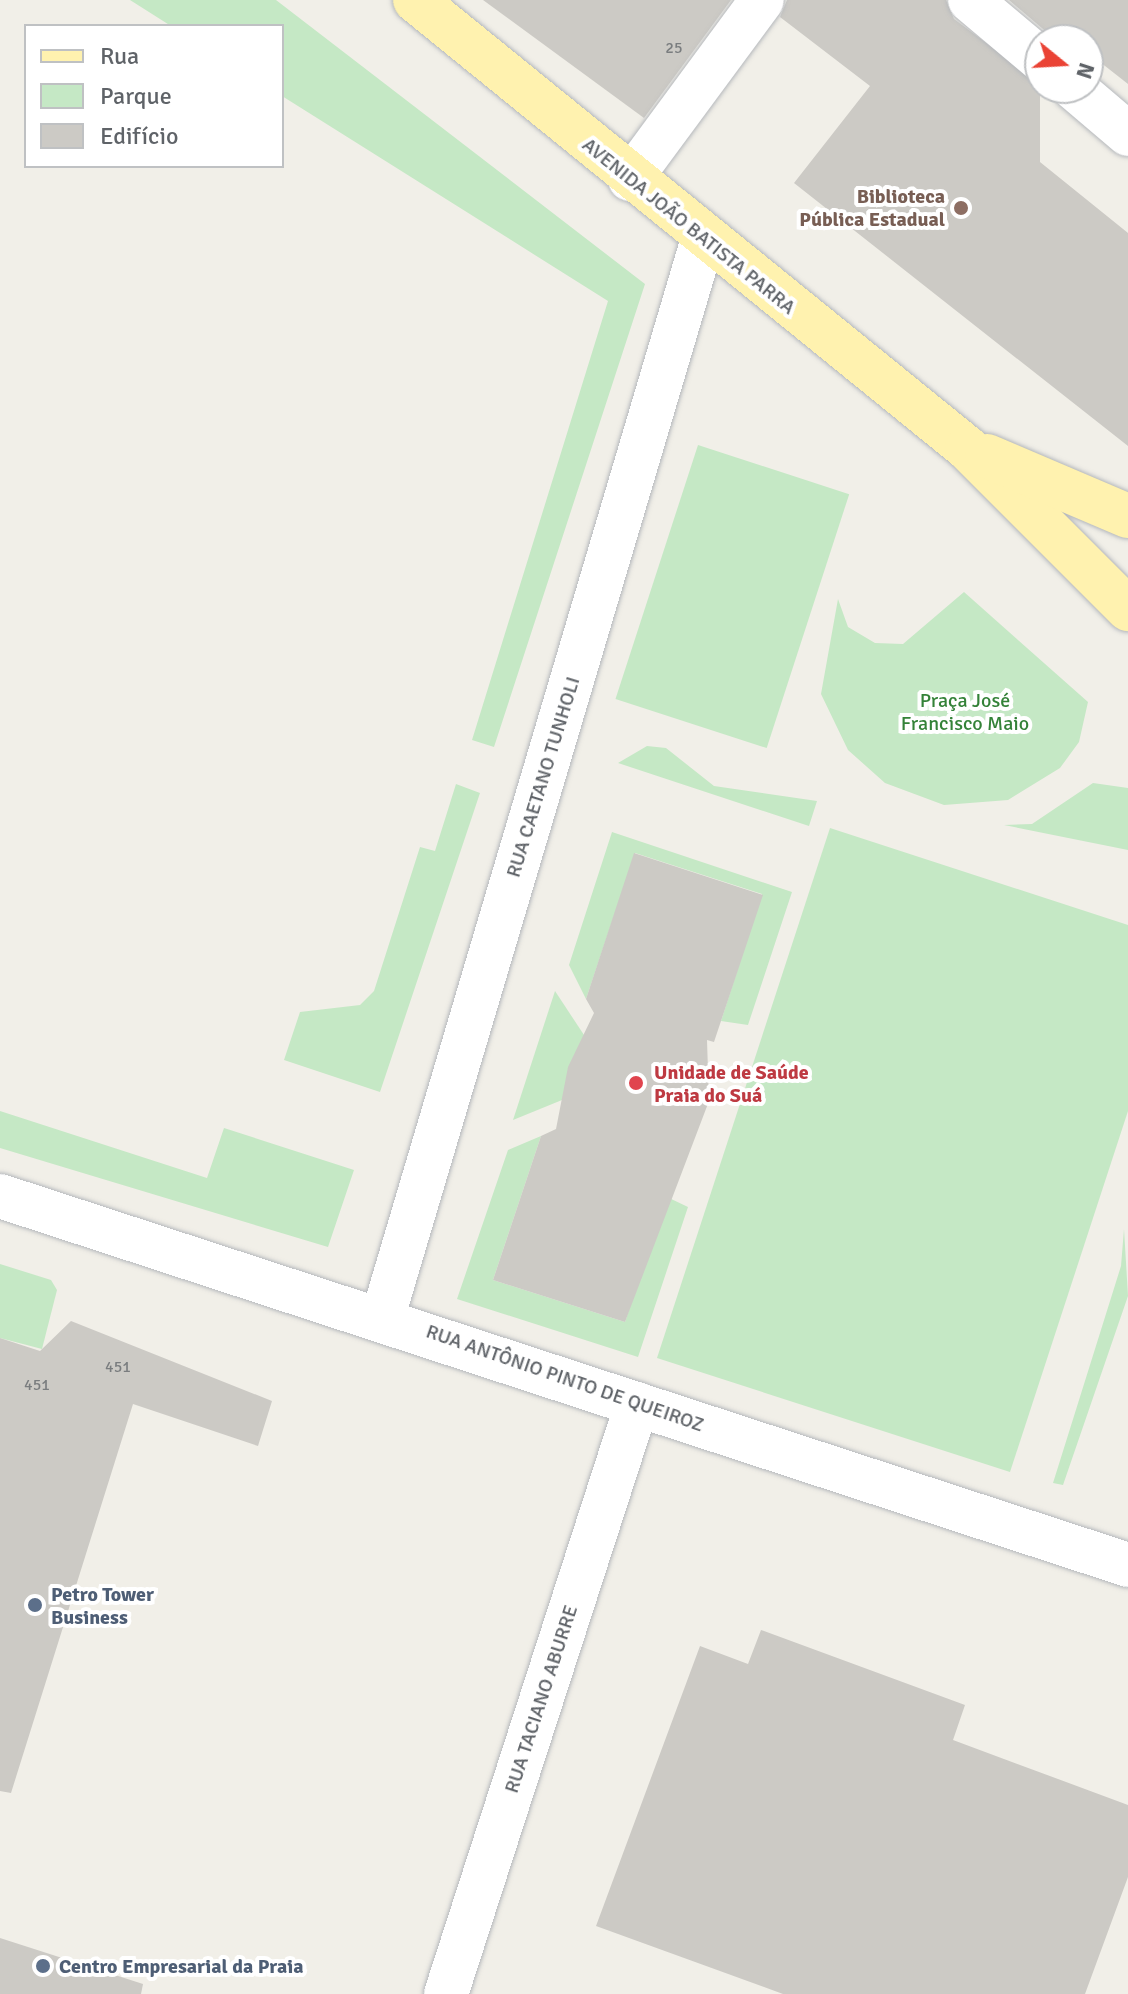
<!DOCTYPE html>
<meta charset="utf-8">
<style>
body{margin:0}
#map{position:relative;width:1128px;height:1994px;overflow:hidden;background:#f1efe8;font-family:Signika,sans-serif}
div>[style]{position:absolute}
.green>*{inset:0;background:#c5e8c5;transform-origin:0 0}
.building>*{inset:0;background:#cccac5}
.roads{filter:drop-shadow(0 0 2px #b5b8bc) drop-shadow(0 0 2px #b5b8bc)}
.minor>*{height:44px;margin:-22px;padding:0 22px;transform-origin:22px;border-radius:22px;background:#fff}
.major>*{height:44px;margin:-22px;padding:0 22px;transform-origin:22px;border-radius:22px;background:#fff2af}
.dots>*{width:22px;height:22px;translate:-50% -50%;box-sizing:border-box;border:4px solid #fff;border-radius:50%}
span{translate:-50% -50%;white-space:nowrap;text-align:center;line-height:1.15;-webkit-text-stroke:8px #fff;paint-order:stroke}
.number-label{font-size:16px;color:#7a7d7f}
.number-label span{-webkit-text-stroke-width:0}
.education-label{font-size:20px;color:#785e54;font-weight:700}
.right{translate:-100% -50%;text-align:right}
.street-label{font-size:20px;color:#5f6368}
.park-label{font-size:20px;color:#348238}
.health-label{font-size:20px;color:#be3a42;font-weight:700}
.left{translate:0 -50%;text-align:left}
.service-label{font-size:20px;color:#4e5e75;font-weight:700}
.legend{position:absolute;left:24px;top:24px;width:260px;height:144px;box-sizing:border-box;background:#fff;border:2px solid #bfc1c3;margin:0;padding:10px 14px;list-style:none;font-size:24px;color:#5f6368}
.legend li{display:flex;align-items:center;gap:16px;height:40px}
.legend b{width:40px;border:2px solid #bfc1c3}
.north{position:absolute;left:1024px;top:24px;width:80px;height:80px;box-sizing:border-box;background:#fff;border:2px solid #bfc1c3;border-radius:50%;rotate:108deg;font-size:22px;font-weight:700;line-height:32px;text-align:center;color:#5f6368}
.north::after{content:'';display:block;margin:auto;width:28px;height:36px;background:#ea4335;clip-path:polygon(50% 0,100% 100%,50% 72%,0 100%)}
</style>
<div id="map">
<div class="green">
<div style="clip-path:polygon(130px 0,276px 0,645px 284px,494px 747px,472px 740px,608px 301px,282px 96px,282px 26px,171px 26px)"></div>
<div style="left:698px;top:445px;width:159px;height:267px;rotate:18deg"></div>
<div style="clip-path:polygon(964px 592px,1088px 702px,1079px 742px,1060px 768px,1008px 800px,944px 805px,885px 783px,848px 750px,821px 694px,838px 599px,848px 627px,875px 643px,903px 644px)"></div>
<div style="clip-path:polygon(647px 746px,666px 748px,714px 786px,817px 801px,809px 826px,618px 763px)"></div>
<div style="clip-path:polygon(1093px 783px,1128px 788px,1128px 850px,1004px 825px,1032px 824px)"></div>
<div style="clip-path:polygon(456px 784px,480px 793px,380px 1092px,284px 1060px,300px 1012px,360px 1005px,374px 991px,420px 847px,435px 851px)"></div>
<div style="clip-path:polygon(830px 828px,1128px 925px,1128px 1111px,1010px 1472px,657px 1358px)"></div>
<div style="clip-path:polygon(612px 832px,792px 892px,748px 1025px,721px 1021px,762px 894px,635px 853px,586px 999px,569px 965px)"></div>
<div style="clip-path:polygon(555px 991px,584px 1035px,562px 1100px,513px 1120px)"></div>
<div style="clip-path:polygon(0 1111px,207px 1178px,224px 1128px,354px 1170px,328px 1247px,0 1148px)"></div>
<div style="clip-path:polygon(541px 1136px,493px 1280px,625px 1322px,667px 1197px,688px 1207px,638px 1357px,457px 1299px,508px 1150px)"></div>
<div style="clip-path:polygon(1124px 1229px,1128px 1296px,1063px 1485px,1053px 1483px,1121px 1266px)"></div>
<div style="clip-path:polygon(0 1264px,51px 1280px,57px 1290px,42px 1349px,0 1338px)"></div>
</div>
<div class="building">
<div style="clip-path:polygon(483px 0,731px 0,644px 118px)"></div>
<div style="clip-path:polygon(787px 0,946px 0,954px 19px,1040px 83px,1040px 162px,1128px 233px,1128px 446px,794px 183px,870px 86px,780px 17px)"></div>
<div style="clip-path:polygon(1009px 0,1128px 0,1128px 84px,1100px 62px,1088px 68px,1088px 40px,1056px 40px)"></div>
<div style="clip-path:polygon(634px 853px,763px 895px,714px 1042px,707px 1040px,709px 1101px,625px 1322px,493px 1280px,541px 1136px,556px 1129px,568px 1067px,594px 1013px,586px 999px)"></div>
<div style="clip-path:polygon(71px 1321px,272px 1401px,258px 1446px,133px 1404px,11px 1793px,0 1791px,0 1338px,40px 1351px)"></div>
<div style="clip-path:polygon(761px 1630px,965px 1705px,953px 1740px,1128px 1805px,1128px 1877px,1085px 1994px,783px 1994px,596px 1926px,700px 1646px,748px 1664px)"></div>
<div style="clip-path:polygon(0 1938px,143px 1984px,141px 1994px,0 1994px)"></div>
</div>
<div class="roads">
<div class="minor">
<div style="left:970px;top:0;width:92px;rotate:40.1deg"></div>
<div style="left:1074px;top:88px;width:71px;rotate:40.4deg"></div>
<div style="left:630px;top:179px;width:222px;rotate:-53.6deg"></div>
<div style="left:0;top:1196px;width:1187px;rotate:18.11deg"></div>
<div style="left:383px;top:1316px;width:1124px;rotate:-73.45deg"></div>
<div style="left:446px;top:1994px;width:620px;rotate:-72.06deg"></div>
</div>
<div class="major">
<div style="left:415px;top:0;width:711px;rotate:39.06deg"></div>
<div style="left:967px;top:448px;width:228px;rotate:45deg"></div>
<div style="left:987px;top:456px;width:153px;rotate:23.1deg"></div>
</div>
</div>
<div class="dots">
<div style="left:961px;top:208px;background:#8d6e63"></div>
<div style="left:636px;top:1083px;background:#e0444e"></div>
<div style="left:35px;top:1605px;background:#5c6f8a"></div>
<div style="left:43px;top:1966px;background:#5c6f8a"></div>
</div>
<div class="number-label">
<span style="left:674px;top:48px">25</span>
<span style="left:118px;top:1367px">451</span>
<span style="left:37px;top:1385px">451</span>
</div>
<div class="education-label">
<span class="right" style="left:945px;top:208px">Biblioteca<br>Pública Estadual</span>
</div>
<div class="street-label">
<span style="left:689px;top:226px;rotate:39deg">AVENIDA JOÃO BATISTA PARRA</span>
<span style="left:543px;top:777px;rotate:-73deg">RUA CAETANO TUNHOLI</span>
<span style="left:565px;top:1378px;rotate:19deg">RUA ANTÔNIO PINTO DE QUEIROZ</span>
<span style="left:541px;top:1699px;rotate:-72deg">RUA TACIANO ABURRE</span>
</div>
<div class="park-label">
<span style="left:965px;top:712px">Praça José<br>Francisco Maio</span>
</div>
<div class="health-label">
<span class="left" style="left:654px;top:1084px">Unidade de Saúde<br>Praia do Suá</span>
</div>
<div class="service-label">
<span class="left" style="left:51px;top:1606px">Petro Tower<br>Business</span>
<span class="left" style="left:59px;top:1966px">Centro Empresarial da Praia</span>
</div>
<ul class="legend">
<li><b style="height:10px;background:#fff2af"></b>Rua</li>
<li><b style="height:22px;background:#c5e8c5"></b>Parque</li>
<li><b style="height:22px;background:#cccac5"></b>Edifício</li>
</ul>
<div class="north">N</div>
</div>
